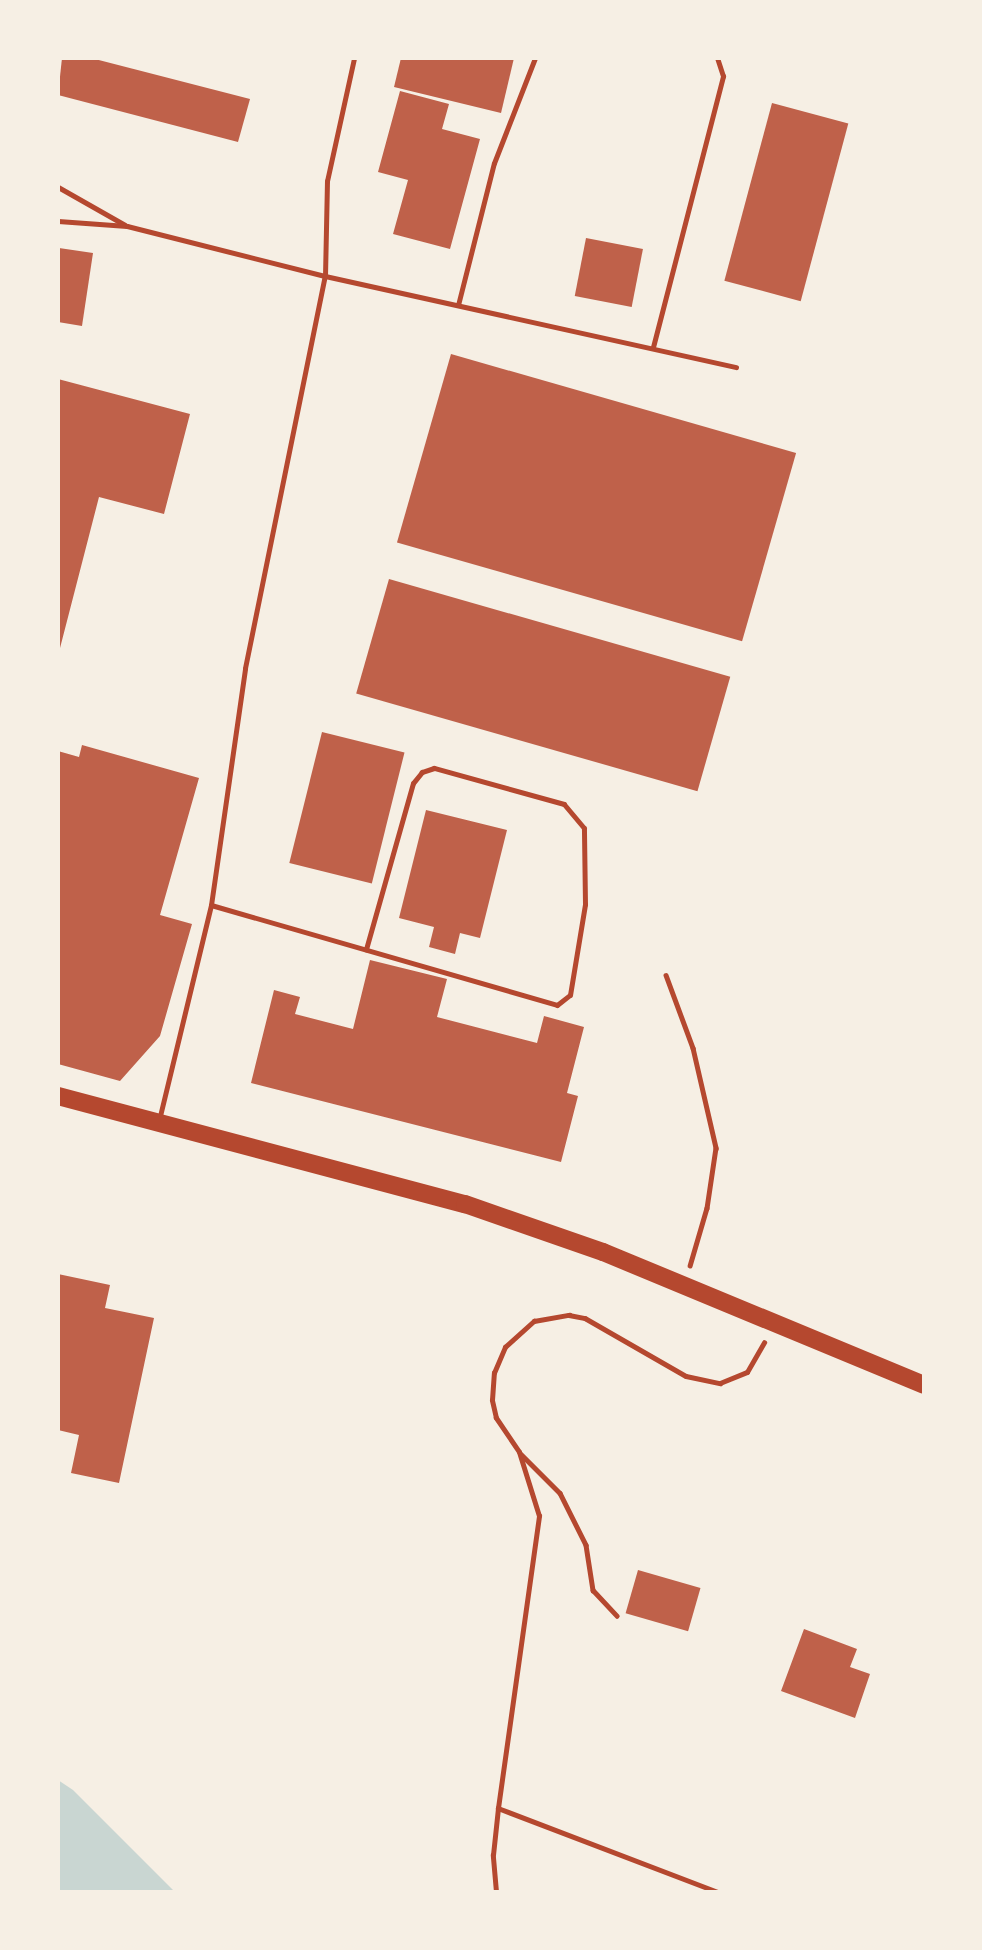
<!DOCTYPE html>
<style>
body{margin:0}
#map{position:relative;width:982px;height:1950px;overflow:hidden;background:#f6efe4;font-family:"Alegreya Sans",sans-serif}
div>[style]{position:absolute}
.water>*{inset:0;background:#c9d6d2}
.building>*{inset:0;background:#bf614a;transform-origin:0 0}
.path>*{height:4.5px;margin:-2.25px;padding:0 2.25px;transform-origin:2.25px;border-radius:2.25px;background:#b5482f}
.service>*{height:5px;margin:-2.5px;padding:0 2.5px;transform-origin:2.5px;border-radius:2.5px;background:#b5482f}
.primary>*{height:18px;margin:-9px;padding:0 9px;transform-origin:9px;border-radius:9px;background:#b5482f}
span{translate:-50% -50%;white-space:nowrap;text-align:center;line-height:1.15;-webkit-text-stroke:5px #f6efe4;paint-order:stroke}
.frame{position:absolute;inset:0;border:60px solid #f6efe4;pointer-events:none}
</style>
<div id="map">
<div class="water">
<div style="clip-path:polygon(58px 1780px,73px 1790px,175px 1892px,58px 1892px)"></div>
</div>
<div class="building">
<div style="clip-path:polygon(62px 58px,91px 58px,250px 99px,238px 142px,58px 95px)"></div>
<div style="clip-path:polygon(401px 58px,514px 58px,501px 113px,394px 87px)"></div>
<div style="clip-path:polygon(400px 91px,449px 104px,442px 129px,480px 139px,450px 249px,393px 234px,408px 180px,378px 172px)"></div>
<div style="left:772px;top:103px;width:79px;height:184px;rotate:15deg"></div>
<div style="left:586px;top:238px;width:58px;height:59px;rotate:11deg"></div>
<div style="clip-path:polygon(59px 248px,93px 253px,82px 326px,58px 322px)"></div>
<div style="left:451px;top:354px;width:359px;height:196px;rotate:16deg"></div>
<div style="clip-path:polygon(58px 379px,190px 414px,164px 514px,99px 497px,59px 652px)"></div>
<div style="left:389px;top:579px;width:355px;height:119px;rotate:16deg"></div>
<div style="left:322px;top:732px;width:85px;height:135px;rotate:14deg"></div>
<div style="clip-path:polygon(82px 745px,199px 778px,160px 915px,192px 924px,160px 1036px,120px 1081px,58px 1064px,58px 751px,79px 757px)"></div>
<div style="clip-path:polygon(426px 810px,507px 830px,480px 938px,460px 933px,455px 954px,429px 947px,434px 927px,399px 918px)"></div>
<div style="clip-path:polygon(370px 960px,447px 979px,437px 1017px,537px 1043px,544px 1016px,584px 1027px,567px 1093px,578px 1096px,561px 1162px,251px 1083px,274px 990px,300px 997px,295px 1014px,353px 1029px)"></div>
<div style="clip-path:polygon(58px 1274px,110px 1285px,105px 1308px,154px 1318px,119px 1483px,71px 1473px,79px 1435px,58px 1430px)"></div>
<div style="left:638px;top:1570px;width:65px;height:45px;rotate:16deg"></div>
<div style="clip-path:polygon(804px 1629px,857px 1649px,850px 1667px,870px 1674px,855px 1718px,781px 1691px)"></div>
</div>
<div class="path">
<div style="left:666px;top:975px;width:78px;rotate:69.7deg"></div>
<div style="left:693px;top:1048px;width:103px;rotate:77deg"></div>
<div style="left:716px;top:1148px;width:61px;rotate:98.5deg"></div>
<div style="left:707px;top:1208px;width:60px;rotate:106.3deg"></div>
<div style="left:521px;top:1454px;width:55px;rotate:45deg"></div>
<div style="left:560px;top:1493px;width:58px;rotate:63.4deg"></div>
<div style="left:586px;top:1545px;width:46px;rotate:81.2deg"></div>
<div style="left:593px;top:1590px;width:35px;rotate:47deg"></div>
<div style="left:498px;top:1808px;width:235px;rotate:20.9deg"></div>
<div style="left:496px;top:1892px;width:37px;rotate:-95deg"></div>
<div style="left:493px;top:1855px;width:47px;rotate:-83.9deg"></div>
<div style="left:498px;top:1808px;width:295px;rotate:-82deg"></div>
<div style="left:539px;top:1516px;width:67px;rotate:-107.4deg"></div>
<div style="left:519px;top:1452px;width:41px;rotate:-124.1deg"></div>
<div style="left:496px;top:1418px;width:18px;rotate:-103deg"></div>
<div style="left:492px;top:1400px;width:27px;rotate:-86deg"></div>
<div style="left:494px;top:1373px;width:28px;rotate:-67deg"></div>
<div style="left:505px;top:1347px;width:39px;rotate:-42deg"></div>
<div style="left:534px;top:1321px;width:36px;rotate:-10deg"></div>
<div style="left:569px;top:1315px;width:16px;rotate:11deg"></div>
<div style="left:585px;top:1318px;width:116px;rotate:29.9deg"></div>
<div style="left:686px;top:1376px;width:35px;rotate:12deg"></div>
<div style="left:720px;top:1383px;width:29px;rotate:-22deg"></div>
<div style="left:747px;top:1372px;width:34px;rotate:-60deg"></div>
</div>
<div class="service">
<div style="left:58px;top:187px;width:77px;rotate:29.6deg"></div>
<div style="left:58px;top:221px;width:69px;rotate:4.1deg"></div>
<div style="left:127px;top:226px;width:204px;rotate:14.2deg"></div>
<div style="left:325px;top:276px;width:421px;rotate:12.5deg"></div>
<div style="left:458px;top:305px;width:146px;rotate:-75.8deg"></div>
<div style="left:494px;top:163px;width:113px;rotate:-68.7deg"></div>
<div style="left:653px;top:347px;width:280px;rotate:-75.5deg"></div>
<div style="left:723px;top:76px;width:19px;rotate:-108deg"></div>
<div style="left:211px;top:905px;width:360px;rotate:16.1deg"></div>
<div style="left:557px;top:1005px;width:16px;rotate:-38deg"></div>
<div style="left:570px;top:995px;width:92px;rotate:-80.6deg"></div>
<div style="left:585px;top:904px;width:76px;rotate:-90.8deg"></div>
<div style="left:584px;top:828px;width:31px;rotate:-130deg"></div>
<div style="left:564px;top:804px;width:135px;rotate:-164.5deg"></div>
<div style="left:434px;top:768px;width:13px;rotate:162deg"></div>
<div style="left:422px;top:772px;width:14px;rotate:129deg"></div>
<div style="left:413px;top:783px;width:173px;rotate:105.8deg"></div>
<div style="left:159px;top:1120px;width:221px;rotate:-76.4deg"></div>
<div style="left:211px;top:905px;width:239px;rotate:-81.8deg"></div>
<div style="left:245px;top:668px;width:400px;rotate:-78.5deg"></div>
<div style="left:325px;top:276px;width:95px;rotate:-88.8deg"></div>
<div style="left:327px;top:181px;width:126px;rotate:-77.6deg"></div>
</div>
<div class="primary">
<div style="left:58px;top:1096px;width:421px;rotate:14.9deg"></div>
<div style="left:465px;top:1204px;width:146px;rotate:19.2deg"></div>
<div style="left:603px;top:1252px;width:347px;rotate:22.5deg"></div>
</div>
<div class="frame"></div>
</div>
